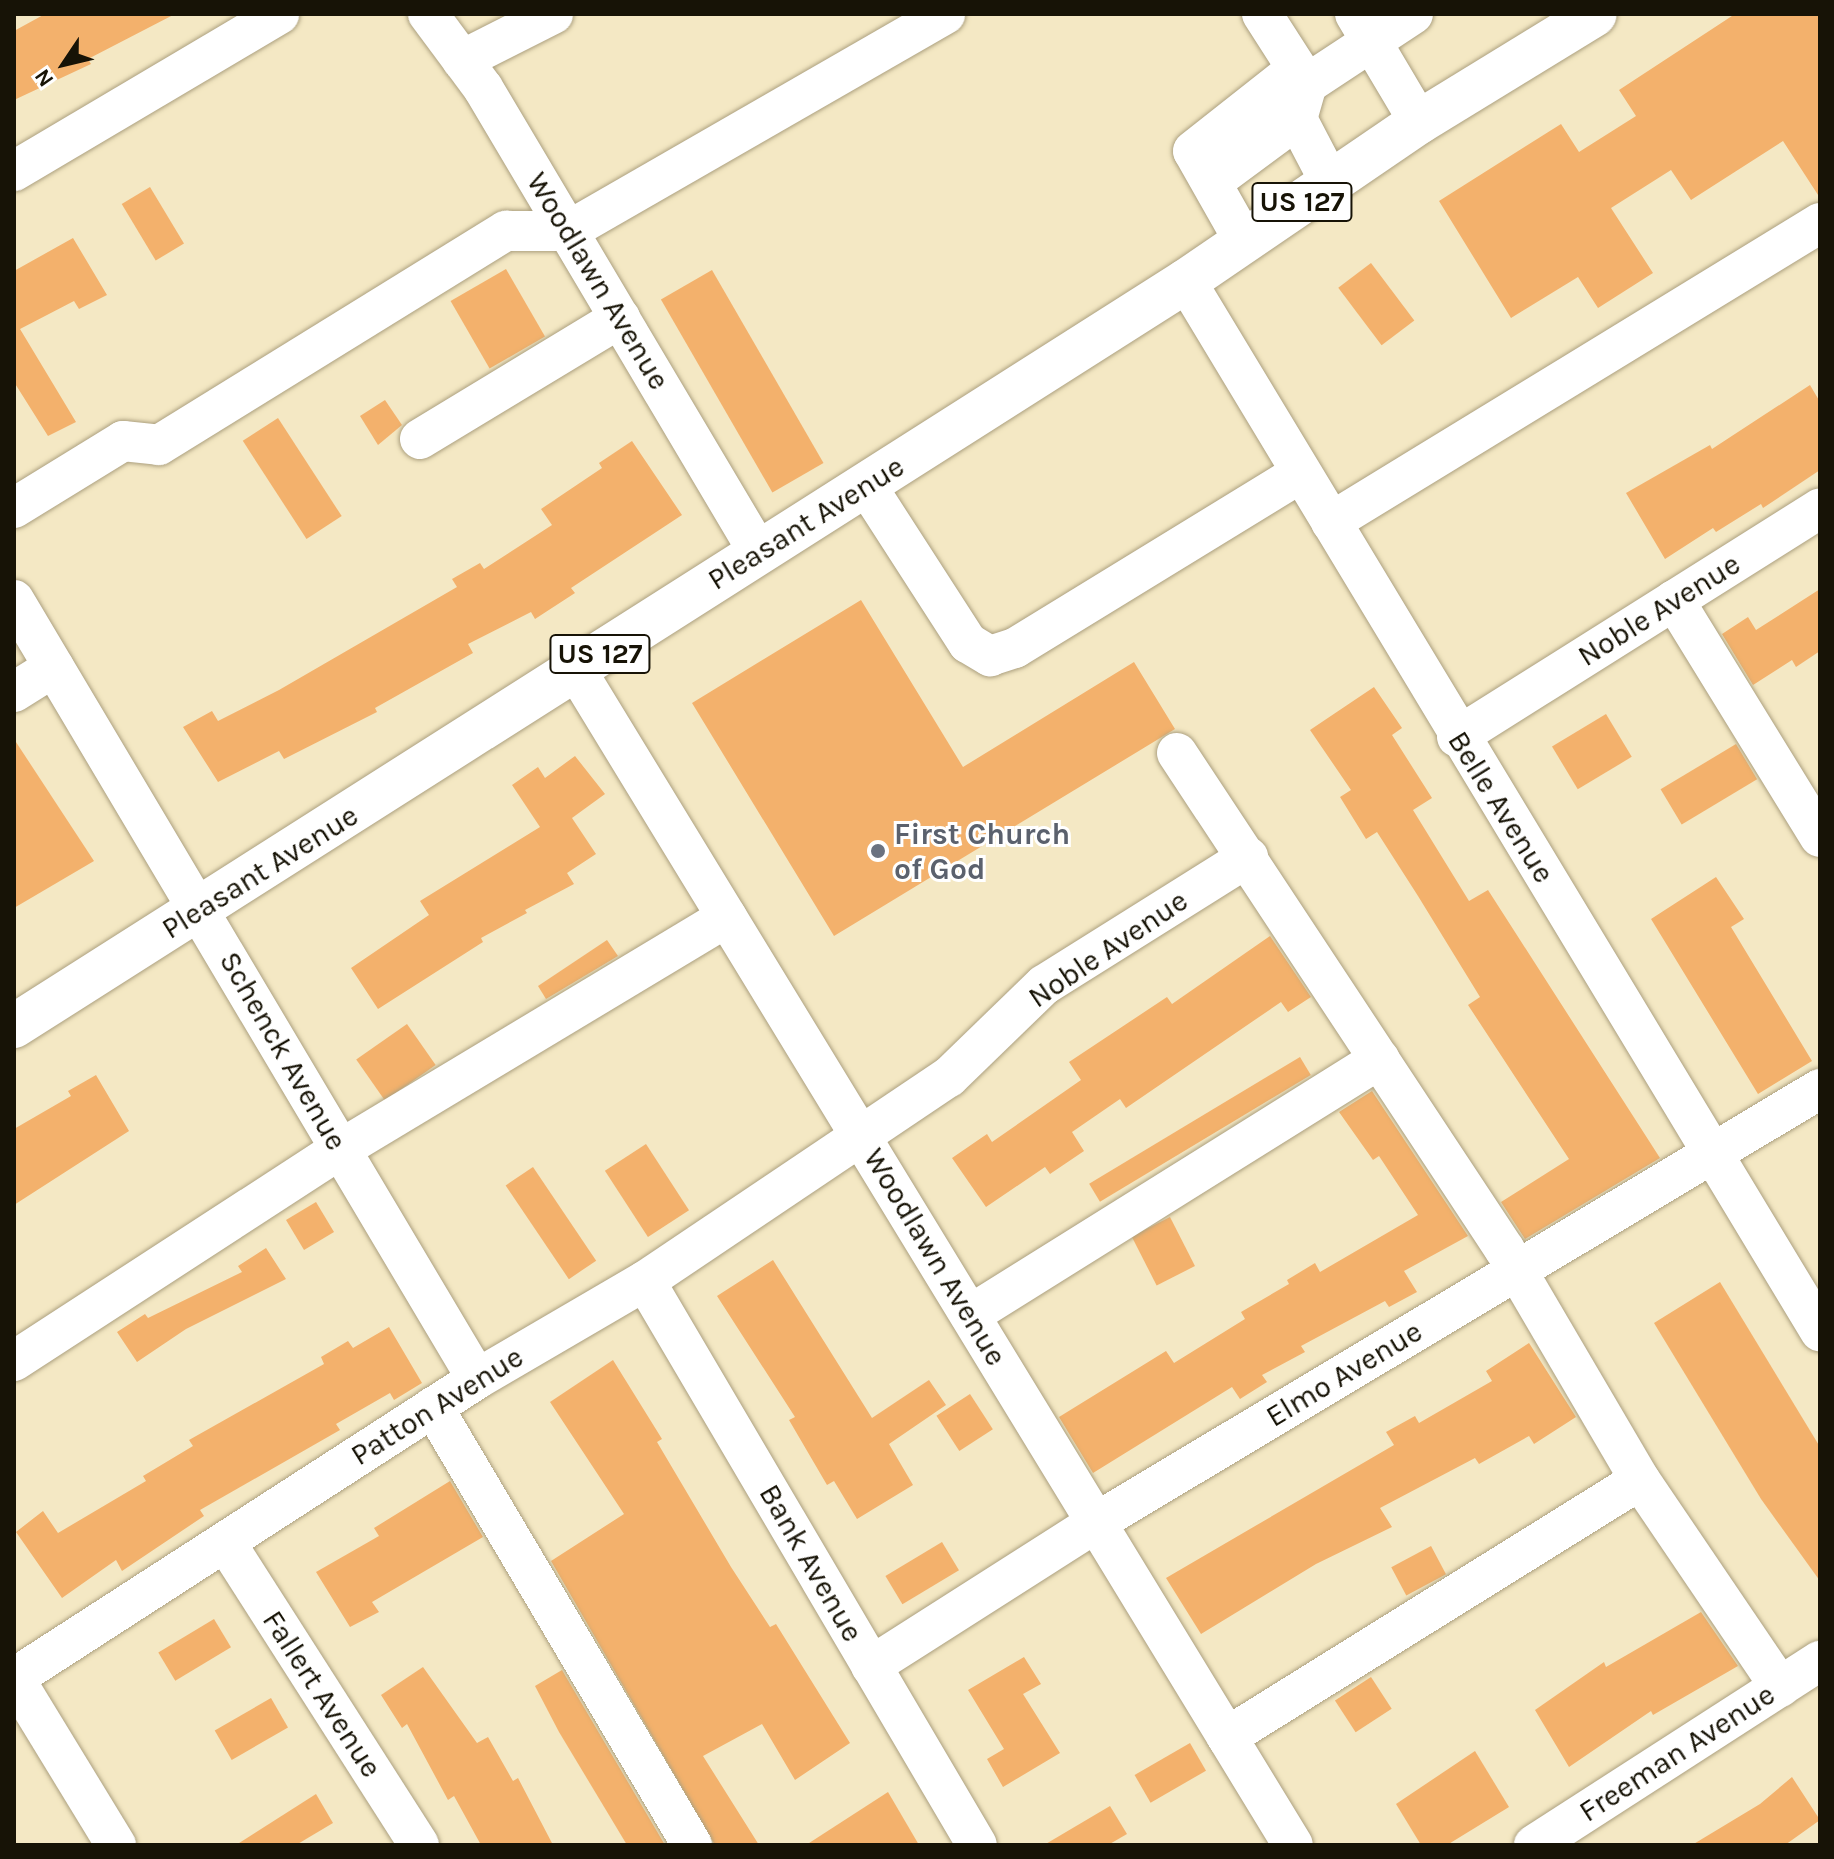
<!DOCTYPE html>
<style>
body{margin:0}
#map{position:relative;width:1834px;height:1859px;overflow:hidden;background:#f4e8c4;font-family:Karla,sans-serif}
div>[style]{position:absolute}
.building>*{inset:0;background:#f3b16c;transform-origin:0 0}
.roads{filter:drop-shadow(0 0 2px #aca07f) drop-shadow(0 0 2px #aca07f)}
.minor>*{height:40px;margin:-20px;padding:0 20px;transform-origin:20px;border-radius:20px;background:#fff}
.major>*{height:44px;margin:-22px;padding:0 22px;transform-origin:22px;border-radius:22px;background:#fff}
.dots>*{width:22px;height:22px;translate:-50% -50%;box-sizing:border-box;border:4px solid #fff;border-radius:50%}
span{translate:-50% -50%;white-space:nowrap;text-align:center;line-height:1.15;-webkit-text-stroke:6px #fff;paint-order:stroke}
.shield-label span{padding:2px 6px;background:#fff;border:2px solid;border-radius:6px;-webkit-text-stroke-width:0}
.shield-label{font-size:28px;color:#171306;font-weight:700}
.street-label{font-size:30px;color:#171306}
.worship-label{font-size:30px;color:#5b616d;font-weight:700}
.left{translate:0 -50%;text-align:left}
.frame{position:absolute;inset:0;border:16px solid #171306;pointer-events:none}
.north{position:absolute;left:24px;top:24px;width:80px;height:80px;-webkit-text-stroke:6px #fff;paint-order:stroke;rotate:235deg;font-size:22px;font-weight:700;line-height:32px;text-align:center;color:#171306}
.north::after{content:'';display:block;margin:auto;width:28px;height:36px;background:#171306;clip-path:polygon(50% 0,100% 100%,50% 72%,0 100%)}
</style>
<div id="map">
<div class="building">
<div style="clip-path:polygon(45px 14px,175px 14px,88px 59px,91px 64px,14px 100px,14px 31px)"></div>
<div style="clip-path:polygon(1735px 14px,1820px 14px,1820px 198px,1783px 141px,1691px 200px,1671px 170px,1611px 208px,1653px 273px,1598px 308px,1578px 277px,1511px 318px,1439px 201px,1561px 124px,1579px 152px,1636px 116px,1619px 90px)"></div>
<div style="left:150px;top:187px;width:66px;height:33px;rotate:59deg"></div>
<div style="clip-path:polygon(73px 238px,107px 295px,79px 309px,74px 301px,20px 329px,76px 422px,48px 436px,14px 382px,14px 271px)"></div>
<div style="left:1371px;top:263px;width:72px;height:41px;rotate:53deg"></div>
<div style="left:506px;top:269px;width:78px;height:64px;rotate:60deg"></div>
<div style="left:712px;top:270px;width:223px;height:59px;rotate:60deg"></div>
<div style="clip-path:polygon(1810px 385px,1820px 402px,1820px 470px,1763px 508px,1761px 504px,1716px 532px,1713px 528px,1665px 559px,1626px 493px,1710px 445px,1712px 449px)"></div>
<div style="clip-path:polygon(385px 400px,402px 425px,378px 445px,360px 416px)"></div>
<div style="left:278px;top:418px;width:117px;height:42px;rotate:57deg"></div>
<div style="clip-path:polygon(632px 441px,682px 515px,571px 588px,575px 593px,535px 619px,531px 612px,468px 644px,473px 653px,375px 708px,377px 712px,284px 759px,279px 751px,218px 782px,183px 727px,212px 711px,218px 721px,279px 690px,457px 587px,452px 579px,480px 563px,484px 569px,552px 525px,541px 509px,602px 468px,599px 463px)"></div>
<div style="clip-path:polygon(1820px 589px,1820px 651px,1796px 667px,1792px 660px,1753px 685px,1722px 634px,1748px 617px,1756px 630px)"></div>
<div style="clip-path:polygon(861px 600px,963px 767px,1134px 662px,1175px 729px,834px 936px,692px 703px)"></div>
<div style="clip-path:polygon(1374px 687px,1402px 728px,1392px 735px,1432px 798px,1413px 810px,1469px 901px,1488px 890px,1660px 1158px,1525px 1239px,1501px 1202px,1569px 1159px,1468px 1005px,1480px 997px,1418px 896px,1377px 832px,1366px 839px,1340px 797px,1351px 790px,1310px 730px)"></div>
<div style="left:1606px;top:714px;width:50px;height:63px;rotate:59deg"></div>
<div style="clip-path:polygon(14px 739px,94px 861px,14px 908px)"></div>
<div style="left:1736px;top:744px;width:41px;height:88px;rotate:59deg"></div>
<div style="clip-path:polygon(575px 756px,605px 794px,572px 818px,596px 854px,567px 873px,574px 884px,525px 910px,527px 913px,481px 938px,483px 942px,378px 1009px,351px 968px,429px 915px,420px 901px,540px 827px,512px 785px,538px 767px,545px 778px)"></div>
<div style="clip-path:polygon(1716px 877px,1744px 919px,1731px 927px,1812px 1061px,1758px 1094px,1651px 919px)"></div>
<div style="clip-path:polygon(1270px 936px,1311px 997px,1288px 1012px,1281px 1002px,1126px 1108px,1120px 1099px,1072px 1132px,1084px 1151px,1050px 1174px,1045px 1167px,986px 1207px,952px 1158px,987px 1134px,992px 1142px,1081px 1080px,1069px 1062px,1167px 997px,1172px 1004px)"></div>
<div style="clip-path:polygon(607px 940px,618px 956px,546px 999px,538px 986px)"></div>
<div style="left:407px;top:1024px;width:50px;height:62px;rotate:55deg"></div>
<div style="left:1300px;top:1057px;width:21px;height:246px;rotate:59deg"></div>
<div style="clip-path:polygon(96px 1075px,129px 1131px,14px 1205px,14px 1129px,71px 1096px,68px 1091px)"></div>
<div style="clip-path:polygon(1372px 1091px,1468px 1236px,1404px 1271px,1417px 1292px,1389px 1307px,1385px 1301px,1301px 1346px,1305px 1352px,1262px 1375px,1267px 1382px,1240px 1399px,1232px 1387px,1093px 1473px,1059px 1417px,1166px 1351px,1174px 1363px,1245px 1319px,1241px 1312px,1289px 1284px,1287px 1280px,1315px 1263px,1320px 1272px,1418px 1215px,1379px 1156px,1373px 1160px,1339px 1112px)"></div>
<div style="left:646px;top:1144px;width:79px;height:49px;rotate:57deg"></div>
<div style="left:533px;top:1167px;width:113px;height:33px;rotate:56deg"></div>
<div style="left:316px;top:1202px;width:35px;height:35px;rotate:59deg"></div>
<div style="left:1170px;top:1217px;width:55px;height:43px;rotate:63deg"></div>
<div style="clip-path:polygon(266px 1248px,286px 1279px,186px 1329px,137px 1362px,117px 1332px,145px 1314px,148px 1318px,242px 1272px,238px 1266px)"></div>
<div style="clip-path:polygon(773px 1260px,872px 1418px,929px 1380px,946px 1405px,889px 1444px,913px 1485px,857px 1519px,834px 1481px,827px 1485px,789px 1420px,795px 1417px,717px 1296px)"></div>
<div style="clip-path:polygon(1720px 1282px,1820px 1447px,1820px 1581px,1761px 1499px,1654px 1323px)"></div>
<div style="clip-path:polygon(389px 1327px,422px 1383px,394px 1400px,390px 1393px,336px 1424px,340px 1430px,200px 1510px,204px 1516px,122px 1571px,116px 1560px,62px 1598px,16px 1532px,43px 1511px,58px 1533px,146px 1481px,143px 1476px,193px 1446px,189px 1440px,324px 1364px,321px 1357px,348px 1341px,353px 1348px)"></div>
<div style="clip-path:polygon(1529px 1343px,1576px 1417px,1534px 1444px,1529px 1436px,1479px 1464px,1475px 1458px,1380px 1508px,1392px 1527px,1316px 1564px,1201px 1634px,1166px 1578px,1394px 1445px,1386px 1432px,1415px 1416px,1419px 1423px,1492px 1381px,1486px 1371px)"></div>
<div style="clip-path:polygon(613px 1360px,662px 1439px,657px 1442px,731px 1567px,770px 1627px,776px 1624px,850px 1743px,795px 1780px,762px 1724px,703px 1756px,759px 1845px,715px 1845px,551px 1561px,624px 1514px,550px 1402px)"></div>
<div style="left:970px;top:1394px;width:42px;height:40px;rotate:57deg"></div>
<div style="clip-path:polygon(450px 1481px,483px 1537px,372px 1602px,379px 1612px,350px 1627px,316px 1572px,379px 1536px,374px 1528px)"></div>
<div style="left:942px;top:1542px;width:33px;height:66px;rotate:59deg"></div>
<div style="left:1431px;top:1546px;width:32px;height:45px;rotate:62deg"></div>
<div style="clip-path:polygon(1701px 1612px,1738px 1666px,1653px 1715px,1651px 1711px,1569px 1767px,1535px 1710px,1604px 1662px,1606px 1667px)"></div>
<div style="left:214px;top:1619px;width:33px;height:65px;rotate:59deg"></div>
<div style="clip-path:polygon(1024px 1657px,1041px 1684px,1023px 1694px,1060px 1753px,1003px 1787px,987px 1759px,1004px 1749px,968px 1690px)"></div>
<div style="clip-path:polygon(423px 1667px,477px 1743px,488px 1737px,513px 1781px,518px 1778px,553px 1845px,481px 1845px,454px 1796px,448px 1800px,407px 1724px,402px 1728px,381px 1695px)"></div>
<div style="clip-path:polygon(562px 1670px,665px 1845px,627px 1845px,559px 1732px,535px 1686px)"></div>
<div style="left:1371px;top:1677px;width:38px;height:43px;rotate:57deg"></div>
<div style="left:271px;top:1698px;width:34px;height:65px;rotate:60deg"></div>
<div style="left:1190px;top:1743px;width:32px;height:64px;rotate:60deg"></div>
<div style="clip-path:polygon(1475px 1751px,1509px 1807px,1447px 1845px,1421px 1845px,1396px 1804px)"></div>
<div style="clip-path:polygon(1792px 1777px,1820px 1820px,1785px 1845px,1692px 1845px,1760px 1804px)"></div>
<div style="clip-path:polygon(888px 1792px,919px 1845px,806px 1845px)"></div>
<div style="clip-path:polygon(316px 1794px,333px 1823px,296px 1845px,236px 1845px)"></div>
<div style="clip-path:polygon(1110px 1806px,1127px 1834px,1108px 1845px,1044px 1845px)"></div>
</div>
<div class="roads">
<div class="minor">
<div style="left:428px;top:14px;width:92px;rotate:53.4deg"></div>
<div style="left:483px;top:88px;width:541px;rotate:59.31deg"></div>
<div style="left:1262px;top:14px;width:83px;rotate:57.3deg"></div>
<div style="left:1355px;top:14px;width:126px;rotate:59.3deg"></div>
<div style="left:462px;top:60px;width:102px;rotate:-26.8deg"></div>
<div style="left:14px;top:171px;width:308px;rotate:-30.6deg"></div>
<div style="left:1212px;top:182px;width:106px;rotate:-36.5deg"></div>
<div style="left:1330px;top:182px;width:71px;rotate:-117.6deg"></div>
<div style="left:1297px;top:119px;width:36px;rotate:-74deg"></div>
<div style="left:1307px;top:84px;width:127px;rotate:-33.4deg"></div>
<div style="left:1244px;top:241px;width:103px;rotate:-119.5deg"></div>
<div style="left:1193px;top:151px;width:132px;rotate:-38.3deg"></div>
<div style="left:1186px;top:281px;width:1227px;rotate:58.88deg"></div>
<div style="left:420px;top:439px;width:234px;rotate:-31.2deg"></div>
<div style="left:866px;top:485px;width:188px;rotate:57.2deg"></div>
<div style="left:968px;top:643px;width:26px;rotate:31deg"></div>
<div style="left:990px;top:656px;width:26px;rotate:-18deg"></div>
<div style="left:1015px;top:648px;width:335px;rotate:-31.5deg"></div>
<div style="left:14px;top:508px;width:128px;rotate:-31.6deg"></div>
<div style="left:123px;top:441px;width:36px;rotate:6deg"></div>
<div style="left:159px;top:445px;width:408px;rotate:-31.7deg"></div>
<div style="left:506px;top:231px;width:62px"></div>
<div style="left:568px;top:231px;width:435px;rotate:-29.9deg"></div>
<div style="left:1331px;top:522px;width:573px;rotate:-31.44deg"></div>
<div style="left:14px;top:600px;width:906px;rotate:59.27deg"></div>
<div style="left:1674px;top:600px;width:278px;rotate:58.4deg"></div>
<div style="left:576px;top:670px;width:1376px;rotate:58.61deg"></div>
<div style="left:14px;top:692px;width:47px;rotate:-32deg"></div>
<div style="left:1457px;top:737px;width:429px;rotate:-32.2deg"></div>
<div style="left:1177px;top:753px;width:595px;rotate:56.58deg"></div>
<div style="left:1505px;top:1250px;width:267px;rotate:59.6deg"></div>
<div style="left:1640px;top:1480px;width:250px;rotate:55.9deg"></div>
<div style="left:645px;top:1281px;width:654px;rotate:59.52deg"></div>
<div style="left:970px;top:1315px;width:483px;rotate:-32deg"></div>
<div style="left:14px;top:1361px;width:390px;rotate:-33deg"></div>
<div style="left:341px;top:1149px;width:450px;rotate:-31deg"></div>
<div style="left:433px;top:1407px;width:509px;rotate:59.4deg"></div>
<div style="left:226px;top:1543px;width:358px;rotate:57.4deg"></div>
<div style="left:871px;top:1666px;width:268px;rotate:-32.5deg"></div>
<div style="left:1097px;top:1522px;width:843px;rotate:-30.92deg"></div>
<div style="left:1227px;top:1737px;width:486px;rotate:-31.9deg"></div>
<div style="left:116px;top:1845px;width:196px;rotate:-121.4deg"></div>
<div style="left:14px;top:1678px;width:551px;rotate:-32.85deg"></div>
<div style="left:477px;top:1379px;width:194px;rotate:-30.3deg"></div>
<div style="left:645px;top:1281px;width:366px;rotate:-33.9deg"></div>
<div style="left:949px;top:1077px;width:132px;rotate:-44.1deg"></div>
<div style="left:1044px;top:985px;width:241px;rotate:-32.1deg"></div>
<div style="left:1534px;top:1845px;width:340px;rotate:-32.8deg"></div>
</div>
<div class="major">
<div style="left:14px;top:1026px;width:1389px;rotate:-32.44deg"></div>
<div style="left:1186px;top:281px;width:282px;rotate:-34.3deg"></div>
<div style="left:1419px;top:122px;width:206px;rotate:-31.5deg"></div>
</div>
</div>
<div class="dots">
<div style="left:878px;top:851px;background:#6b7280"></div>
</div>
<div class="shield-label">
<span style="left:1302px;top:202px">US 127</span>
<span style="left:600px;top:654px">US 127</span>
</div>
<div class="street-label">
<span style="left:598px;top:281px;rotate:59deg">Woodlawn Avenue</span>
<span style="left:806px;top:523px;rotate:-32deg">Pleasant Avenue</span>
<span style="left:1659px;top:610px;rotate:-32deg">Noble Avenue</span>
<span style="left:1501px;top:807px;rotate:58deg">Belle Avenue</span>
<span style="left:260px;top:872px;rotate:-32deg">Pleasant Avenue</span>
<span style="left:1108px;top:949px;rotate:-34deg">Noble Avenue</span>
<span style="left:283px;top:1051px;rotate:60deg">Schenck Avenue</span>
<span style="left:935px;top:1257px;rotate:59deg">Woodlawn Avenue</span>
<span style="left:1344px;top:1374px;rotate:-31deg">Elmo Avenue</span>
<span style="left:437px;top:1406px;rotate:-32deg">Patton Avenue</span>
<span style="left:811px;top:1563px;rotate:60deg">Bank Avenue</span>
<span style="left:322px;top:1694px;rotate:57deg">Fallert Avenue</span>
<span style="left:1677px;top:1753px;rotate:-33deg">Freeman Avenue</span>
</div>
<div class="worship-label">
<span class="left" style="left:894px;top:851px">First Church<br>of God</span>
</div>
<div class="frame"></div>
<div class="north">N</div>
</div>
